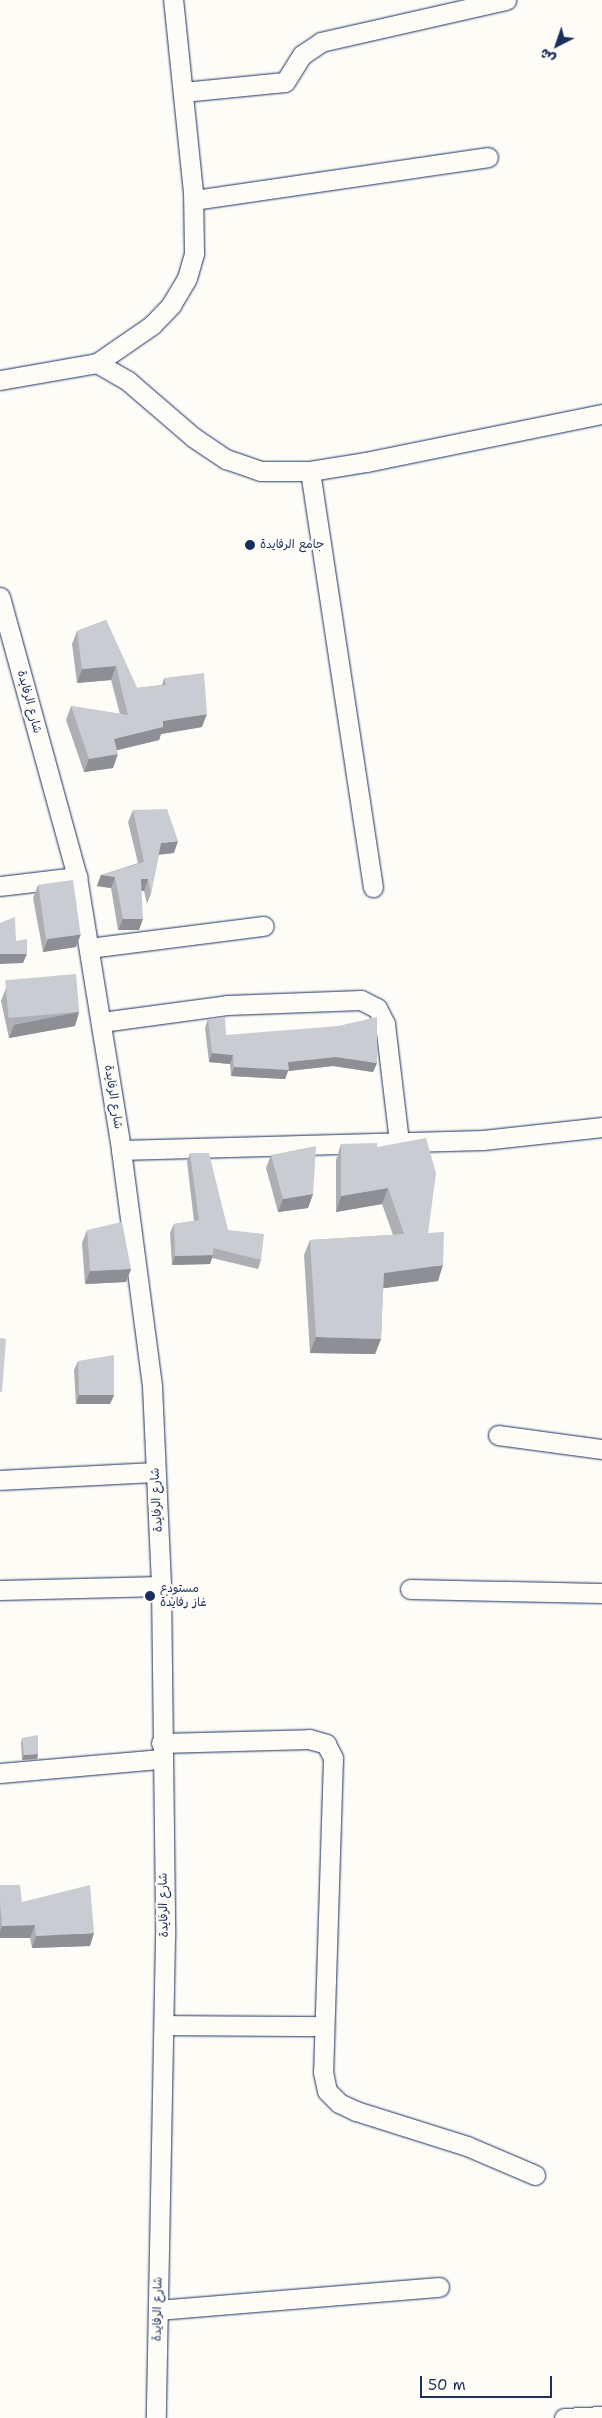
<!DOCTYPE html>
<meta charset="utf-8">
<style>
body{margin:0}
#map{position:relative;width:602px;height:2418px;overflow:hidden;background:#fdfcf7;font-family:"Shantell Sans","Playpen Sans Arabic",sans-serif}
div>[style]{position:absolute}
.roads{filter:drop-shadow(0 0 1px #1b2f5e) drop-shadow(0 0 1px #1b2f5e)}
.minor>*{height:19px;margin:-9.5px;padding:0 9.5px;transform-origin:9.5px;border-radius:9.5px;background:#fdfcf7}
.wall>*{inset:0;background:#adafb5}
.shaded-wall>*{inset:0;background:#8d8f94}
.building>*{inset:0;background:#c9ccd3;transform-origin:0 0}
.dots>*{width:14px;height:14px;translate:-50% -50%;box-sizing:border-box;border:2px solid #fdfcf7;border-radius:50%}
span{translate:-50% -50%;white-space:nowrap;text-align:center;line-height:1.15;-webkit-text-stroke:5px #fdfcf7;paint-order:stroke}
.poi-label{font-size:12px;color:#1b2f5e}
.left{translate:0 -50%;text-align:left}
.street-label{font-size:12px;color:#1b2f5e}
.north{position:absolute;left:532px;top:20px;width:50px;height:50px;-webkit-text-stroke:4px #fdfcf7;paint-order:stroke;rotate:221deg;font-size:14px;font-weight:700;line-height:20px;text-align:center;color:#1b2f5e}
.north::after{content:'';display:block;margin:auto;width:18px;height:22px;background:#1b2f5e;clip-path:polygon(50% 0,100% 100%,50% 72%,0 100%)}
.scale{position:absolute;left:420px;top:2376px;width:132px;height:22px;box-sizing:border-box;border:2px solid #1b2f5e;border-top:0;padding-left:6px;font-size:15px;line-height:18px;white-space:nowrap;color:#1b2f5e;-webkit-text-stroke:4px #fdfcf7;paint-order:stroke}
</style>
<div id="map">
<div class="roads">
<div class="minor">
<div style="left:183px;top:92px;width:102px;rotate:-5.6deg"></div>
<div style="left:285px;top:82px;width:32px;rotate:-58deg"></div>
<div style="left:302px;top:55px;width:23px;rotate:-34deg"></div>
<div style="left:321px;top:42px;width:190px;rotate:-12.8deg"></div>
<div style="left:194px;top:200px;width:297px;rotate:-8.3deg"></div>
<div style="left:97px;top:363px;width:67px;rotate:-34.6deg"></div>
<div style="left:152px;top:325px;width:28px;rotate:-46deg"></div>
<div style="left:171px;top:305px;width:31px;rotate:-59deg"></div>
<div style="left:187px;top:278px;width:26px;rotate:-74deg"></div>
<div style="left:194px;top:253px;width:61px;rotate:-90.9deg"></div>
<div style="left:193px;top:192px;width:193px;rotate:-95.9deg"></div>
<div style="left:0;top:380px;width:98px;rotate:-9.9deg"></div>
<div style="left:97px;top:363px;width:36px;rotate:30deg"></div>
<div style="left:128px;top:381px;width:86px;rotate:40.7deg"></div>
<div style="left:193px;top:437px;width:40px;rotate:34deg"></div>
<div style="left:226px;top:459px;width:36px;rotate:19deg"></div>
<div style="left:260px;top:471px;width:50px"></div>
<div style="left:310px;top:471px;width:57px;rotate:-9.1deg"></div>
<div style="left:366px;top:462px;width:241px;rotate:-11.5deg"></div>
<div style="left:310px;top:471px;width:421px;rotate:81.4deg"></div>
<div style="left:0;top:597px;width:290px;rotate:74.6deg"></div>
<div style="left:77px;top:877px;width:277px;rotate:80.8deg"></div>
<div style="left:121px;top:1150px;width:238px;rotate:82.5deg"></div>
<div style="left:152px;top:1386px;width:200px;rotate:87.4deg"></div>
<div style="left:161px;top:1586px;width:351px;rotate:89.3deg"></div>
<div style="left:165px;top:1937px;width:481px;rotate:91.1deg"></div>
<div style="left:0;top:886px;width:78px;rotate:-6.7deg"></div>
<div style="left:89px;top:948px;width:176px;rotate:-7.2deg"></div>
<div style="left:102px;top:1022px;width:126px;rotate:-7.7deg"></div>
<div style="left:227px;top:1005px;width:134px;rotate:-2.1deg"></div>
<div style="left:361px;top:1000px;width:18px;rotate:27deg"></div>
<div style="left:377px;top:1008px;width:18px;rotate:63deg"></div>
<div style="left:385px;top:1024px;width:118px;rotate:83.2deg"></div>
<div style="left:121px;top:1150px;width:362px;rotate:-1.6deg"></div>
<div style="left:483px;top:1140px;width:120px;rotate:-6.2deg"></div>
<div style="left:498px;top:1435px;width:105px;rotate:7.7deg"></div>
<div style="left:0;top:1480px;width:155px;rotate:-3deg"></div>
<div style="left:410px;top:1589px;width:192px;rotate:1.2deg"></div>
<div style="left:0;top:1590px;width:161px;rotate:-1.4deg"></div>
<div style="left:161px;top:1743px;width:148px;rotate:-1.5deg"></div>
<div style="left:309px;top:1739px;width:18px;rotate:16deg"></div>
<div style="left:326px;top:1744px;width:16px;rotate:63deg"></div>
<div style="left:333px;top:1758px;width:314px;rotate:91.8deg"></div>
<div style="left:323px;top:2072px;width:19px;rotate:78deg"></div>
<div style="left:327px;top:2091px;width:17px;rotate:45deg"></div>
<div style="left:339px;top:2103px;width:19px;rotate:25deg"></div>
<div style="left:356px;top:2111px;width:116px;rotate:17.5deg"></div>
<div style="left:467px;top:2146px;width:74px;rotate:23.1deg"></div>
<div style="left:0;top:1773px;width:162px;rotate:-5deg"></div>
<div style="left:164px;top:2025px;width:160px;rotate:0.4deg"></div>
<div style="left:158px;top:2310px;width:282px;rotate:-4.7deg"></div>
<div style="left:564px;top:2418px;width:38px;rotate:-3deg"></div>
</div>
</div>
<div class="wall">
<div style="clip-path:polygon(106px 620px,137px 688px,162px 685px,164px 678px,202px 727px,161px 734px,159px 740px,117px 750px,113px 768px,84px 772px,66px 720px,71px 706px,120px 714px,111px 680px,77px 683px,72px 644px,77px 631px)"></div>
<div style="clip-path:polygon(133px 810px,174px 853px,159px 854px,151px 893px,147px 904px,144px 891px,141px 891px,139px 930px,118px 930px,111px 888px,97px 886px,101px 875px,138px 863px,128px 822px)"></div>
<div style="clip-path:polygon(38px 885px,76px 947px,43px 952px,33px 898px)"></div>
<div style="clip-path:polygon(6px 988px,79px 1012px,75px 1026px,9px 1038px,1px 1001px)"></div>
<div style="clip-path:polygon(208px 1019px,226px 1035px,377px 1063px,373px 1072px,333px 1066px,288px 1071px,285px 1079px,231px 1076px,230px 1064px,209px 1062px,205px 1028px)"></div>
<div style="clip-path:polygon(341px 1144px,377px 1147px,428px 1233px,438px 1281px,383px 1288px,381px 1339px,375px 1354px,310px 1353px,304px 1255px,310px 1240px,393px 1235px,382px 1204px,336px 1212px,336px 1160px)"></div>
<div style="clip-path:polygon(190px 1153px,228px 1230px,261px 1260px,258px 1269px,212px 1258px,210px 1264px,172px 1265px,170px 1233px,174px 1224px,194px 1221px,187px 1162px)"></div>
<div style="clip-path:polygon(271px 1155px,313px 1194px,308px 1208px,278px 1212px,266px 1168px)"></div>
<div style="clip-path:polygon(87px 1230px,131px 1269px,126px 1282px,85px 1284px,82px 1243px)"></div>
<div style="clip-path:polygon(78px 1361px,114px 1395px,110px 1404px,76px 1404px,74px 1370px)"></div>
<div style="clip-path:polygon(22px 1738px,38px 1754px,37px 1759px,22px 1760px,21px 1743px)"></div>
<div style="clip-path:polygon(0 1885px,22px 1902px,90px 1946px,32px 1948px,30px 1938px,0 1938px)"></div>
</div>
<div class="shaded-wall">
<div style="clip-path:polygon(116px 666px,111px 680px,77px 683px,82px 669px)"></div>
<div style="clip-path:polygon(207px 714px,202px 727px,161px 734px,159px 740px,110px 752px,114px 739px,163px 721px)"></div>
<div style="clip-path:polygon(118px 754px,113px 768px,84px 772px,89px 759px)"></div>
<div style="clip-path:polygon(178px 841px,174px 853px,157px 855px,161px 843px)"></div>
<div style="clip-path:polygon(101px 875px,115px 877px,111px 888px,97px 886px)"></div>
<div style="clip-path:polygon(141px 879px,148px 879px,144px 891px,136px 890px)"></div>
<div style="clip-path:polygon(123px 919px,143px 919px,139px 930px,118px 930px)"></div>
<div style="clip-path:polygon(81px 934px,76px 947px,43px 952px,48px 939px)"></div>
<div style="clip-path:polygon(0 954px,27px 954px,23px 963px,0 964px)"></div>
<div style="clip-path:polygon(79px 1012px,75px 1026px,9px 1038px,14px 1025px)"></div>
<div style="clip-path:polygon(212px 1053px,233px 1055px,230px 1064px,209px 1062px)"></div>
<div style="clip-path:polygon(336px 1057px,377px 1063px,373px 1072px,333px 1066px,288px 1071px,285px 1079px,231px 1076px,234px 1067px,288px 1062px)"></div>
<div style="clip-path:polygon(388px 1188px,382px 1204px,336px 1212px,341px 1196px)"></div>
<div style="clip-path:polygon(313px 1194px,308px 1208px,278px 1212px,283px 1199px)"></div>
<div style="clip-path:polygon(213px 1255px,210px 1264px,172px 1265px,175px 1256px)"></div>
<div style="clip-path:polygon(443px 1265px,438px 1281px,378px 1289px,384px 1273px)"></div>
<div style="clip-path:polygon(131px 1269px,126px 1282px,85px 1284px,90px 1271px)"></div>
<div style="clip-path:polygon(316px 1337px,381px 1339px,375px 1354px,310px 1353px)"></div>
<div style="clip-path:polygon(79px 1395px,114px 1395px,110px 1404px,76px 1404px)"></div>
<div style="clip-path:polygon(38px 1754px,37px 1759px,22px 1760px,24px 1755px)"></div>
<div style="clip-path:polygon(35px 1925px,30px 1938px,0 1938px,0 1932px,2px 1926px)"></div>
<div style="clip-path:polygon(94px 1933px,90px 1946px,32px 1948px,36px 1936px)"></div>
</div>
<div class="building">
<div style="clip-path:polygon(106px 620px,137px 688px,166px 685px,164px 678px,204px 673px,207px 714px,163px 721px,163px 727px,114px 739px,118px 754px,89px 759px,71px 706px,128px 715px,116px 666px,82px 669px,77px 631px)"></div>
<div style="clip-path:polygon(167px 809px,178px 841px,161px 843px,151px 893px,148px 879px,141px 879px,143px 919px,123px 919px,115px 877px,101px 875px,144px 862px,133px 810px)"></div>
<div style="left:73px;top:880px;width:55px;height:35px;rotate:82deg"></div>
<div style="clip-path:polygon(15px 917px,16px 941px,27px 939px,27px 954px,0 954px,0 923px)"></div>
<div style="left:76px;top:974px;width:38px;height:71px;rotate:85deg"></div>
<div style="clip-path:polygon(377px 1017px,377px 1063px,336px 1057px,288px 1062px,289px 1070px,234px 1067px,233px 1055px,212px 1053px,208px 1019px,225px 1018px,226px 1035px,338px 1026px)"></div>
<div style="clip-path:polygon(426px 1138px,436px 1173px,428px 1233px,444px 1232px,443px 1265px,384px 1273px,381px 1339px,316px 1337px,310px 1240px,404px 1234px,388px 1188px,341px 1196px,341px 1144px,377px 1143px,377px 1147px)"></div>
<div style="clip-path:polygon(316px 1146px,313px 1194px,283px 1199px,271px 1155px)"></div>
<div style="clip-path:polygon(190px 1153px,209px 1153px,228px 1230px,264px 1234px,261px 1260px,213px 1248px,213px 1255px,175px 1256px,174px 1224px,199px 1220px)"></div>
<div style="clip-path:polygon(122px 1222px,131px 1269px,90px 1271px,87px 1230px)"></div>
<div style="clip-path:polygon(0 1338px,6px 1339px,2px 1392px,0 1392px)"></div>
<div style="clip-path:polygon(114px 1355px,114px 1395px,79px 1395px,78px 1361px)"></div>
<div style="clip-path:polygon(38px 1735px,38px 1754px,24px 1755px,22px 1738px)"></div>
<div style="clip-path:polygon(0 1885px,20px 1885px,22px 1902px,90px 1885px,94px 1933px,36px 1936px,35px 1925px,2px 1926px,0 1902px)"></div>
</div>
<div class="dots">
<div style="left:250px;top:545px;background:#1b2f5e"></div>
<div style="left:150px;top:1596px;background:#1b2f5e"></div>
</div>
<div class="poi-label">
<span class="left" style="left:260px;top:545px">جامع الرفايدة</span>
<span class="left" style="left:160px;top:1596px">مستودع<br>غاز رفايدة</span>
</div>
<div class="street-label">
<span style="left:29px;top:702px;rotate:75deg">شارع الرفايدة</span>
<span style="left:113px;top:1097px;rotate:81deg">شارع الرفايدة</span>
<span style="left:157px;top:1500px;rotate:-93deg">شارع الرفايدة</span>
<span style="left:164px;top:1905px;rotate:-91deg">شارع الرفايدة</span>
<span style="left:158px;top:2309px;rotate:-89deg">شارع الرفايدة</span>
</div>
<div class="north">ش</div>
<div class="scale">50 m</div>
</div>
